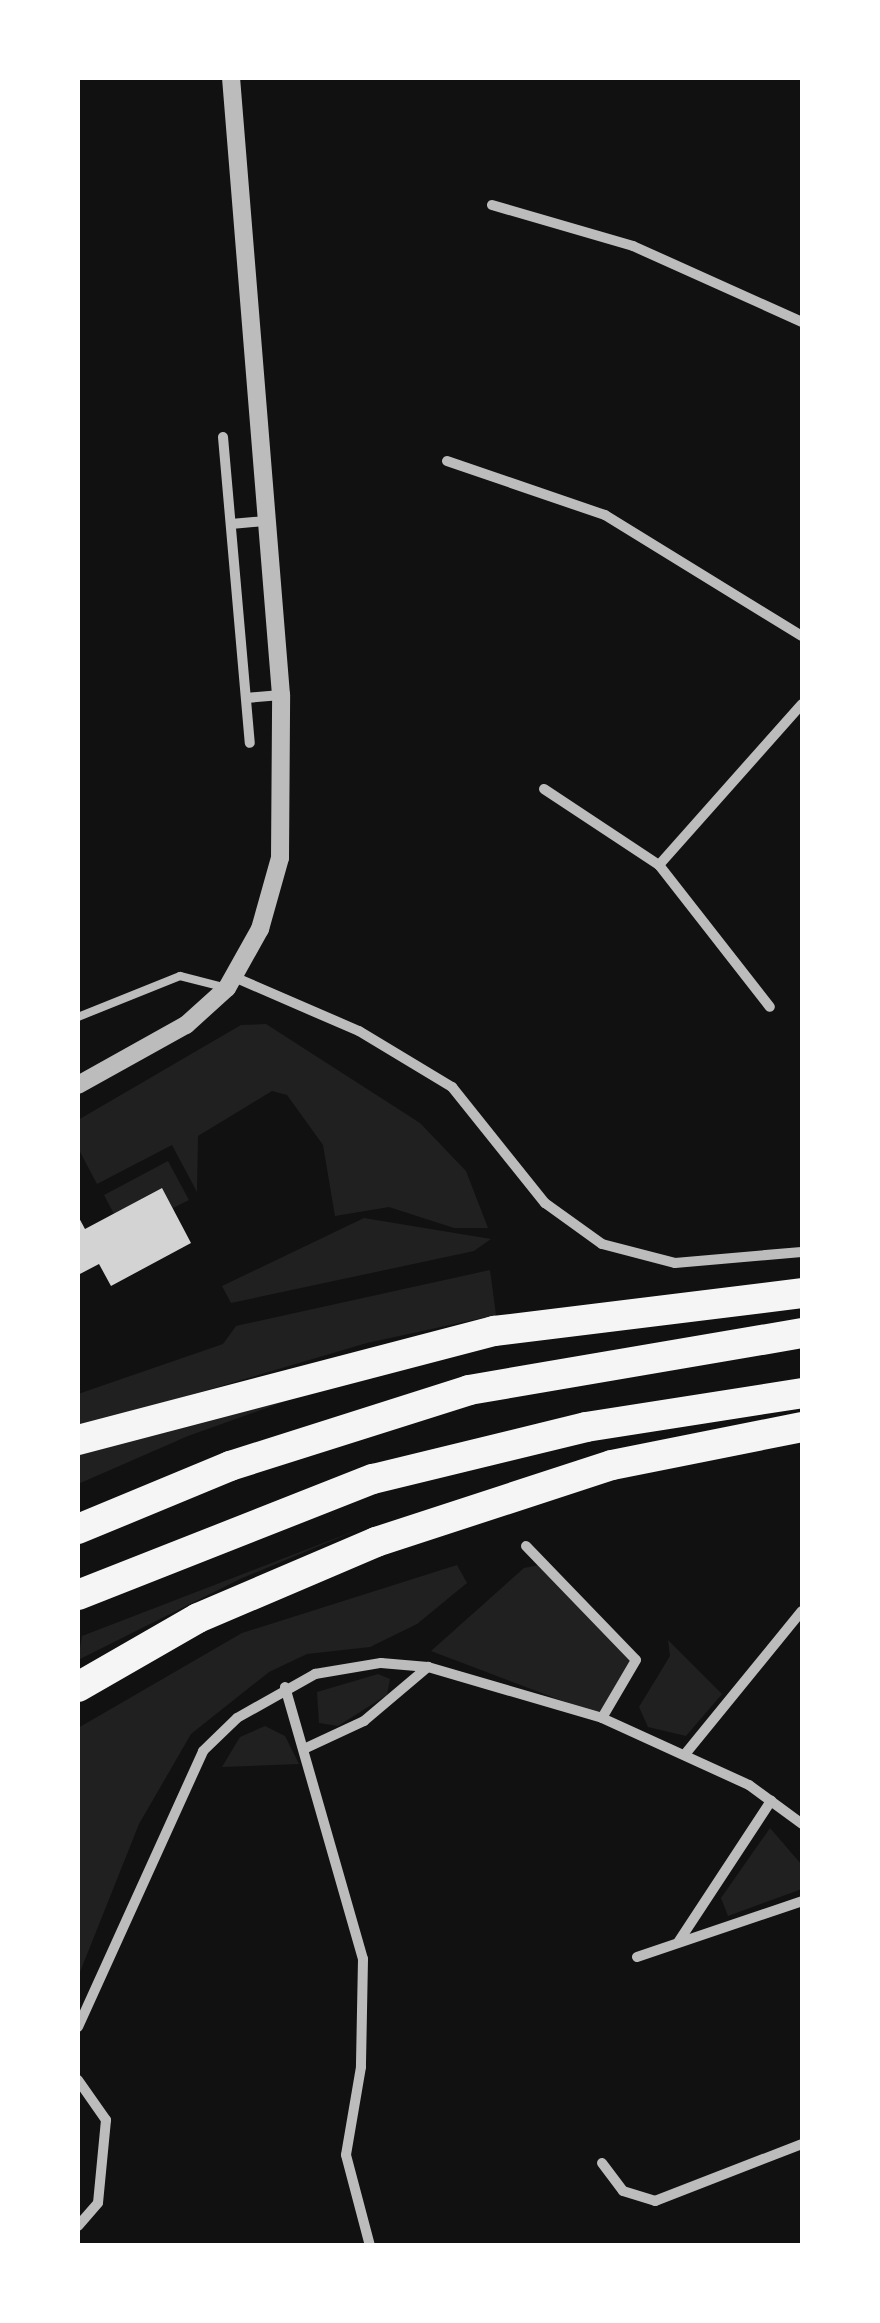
<!DOCTYPE html>
<style>
body{margin:0}
#map{position:relative;width:880px;height:2323px;overflow:hidden;background:#111;font-family:"Work Sans",sans-serif}
div>[style]{position:absolute}
.green>*{inset:0;background:#202020}
.building>*{inset:0;background:#d3d3d3}
.service>*{height:8px;margin:-4px;padding:0 4px;transform-origin:4px;border-radius:4px;background:#bcbcbc}
.minor>*{height:10px;margin:-5px;padding:0 5px;transform-origin:5px;border-radius:5px;background:#bcbcbc}
.tertiary>*{height:18px;margin:-9px;padding:0 9px;transform-origin:9px;border-radius:9px;background:#bcbcbc}
.motorway>*{height:30px;margin:-15px;padding:0 15px;transform-origin:15px;border-radius:15px;background:#f5f5f5}
span{translate:-50% -50%;white-space:nowrap;text-align:center;line-height:1.15;-webkit-text-stroke:9px #fff;paint-order:stroke}
.frame{position:absolute;inset:0;border:80px solid #fff;pointer-events:none}
</style>
<div id="map">
<div class="green">
<div style="clip-path:polygon(266px 1024px,420px 1123px,466px 1171px,488px 1228px,454px 1228px,389px 1207px,335px 1216px,323px 1145px,287px 1095px,272px 1091px,198px 1136px,197px 1192px,172px 1145px,97px 1184px,78px 1148px,78px 1120px,241px 1025px)"></div>
<div style="clip-path:polygon(168px 1161px,189px 1200px,173px 1208px,161px 1188px,114px 1214px,104px 1195px)"></div>
<div style="clip-path:polygon(364px 1218px,491px 1239px,474px 1251px,231px 1303px,222px 1286px)"></div>
<div style="clip-path:polygon(490px 1270px,496px 1315px,367px 1343px,78px 1428px,78px 1394px,223px 1344px,236px 1326px)"></div>
<div style="clip-path:polygon(348px 1379px,188px 1436px,78px 1484px,78px 1455px)"></div>
<div style="clip-path:polygon(362px 1528px,240px 1579px,78px 1660px,82px 1636px)"></div>
<div style="clip-path:polygon(544px 1564px,637px 1666px,602px 1716px,431px 1651px,524px 1568px)"></div>
<div style="clip-path:polygon(457px 1565px,467px 1583px,417px 1624px,370px 1647px,307px 1654px,269px 1672px,191px 1734px,139px 1824px,78px 1977px,78px 1728px,242px 1633px)"></div>
<div style="clip-path:polygon(668px 1640px,722px 1694px,686px 1736px,648px 1727px,639px 1707px,670px 1656px)"></div>
<div style="clip-path:polygon(378px 1674px,390px 1679px,387px 1695px,338px 1726px,319px 1723px,317px 1692px)"></div>
<div style="clip-path:polygon(265px 1726px,285px 1736px,299px 1764px,222px 1767px,240px 1737px)"></div>
<div style="clip-path:polygon(770px 1828px,802px 1865px,802px 1889px,728px 1916px,721px 1898px)"></div>
</div>
<div class="building">
<div style="clip-path:polygon(162px 1188px,191px 1243px,111px 1286px,99px 1264px,78px 1275px,78px 1216px,85px 1229px)"></div>
</div>
<div class="service">
<div style="left:78px;top:1017px;width:110px;rotate:-21.9deg"></div>
<div style="left:180px;top:976px;width:49px;rotate:14.3deg"></div>
</div>
<div class="minor">
<div style="left:492px;top:205px;width:147px;rotate:16.2deg"></div>
<div style="left:633px;top:246px;width:185px;rotate:24.2deg"></div>
<div style="left:223px;top:437px;width:307px;rotate:85deg"></div>
<div style="left:447px;top:461px;width:167px;rotate:18.9deg"></div>
<div style="left:605px;top:515px;width:231px;rotate:31.6deg"></div>
<div style="left:231px;top:524px;width:36px;rotate:-5deg"></div>
<div style="left:246px;top:698px;width:35px;rotate:-5deg"></div>
<div style="left:544px;top:789px;width:138px;rotate:33.5deg"></div>
<div style="left:659px;top:865px;width:180px;rotate:52deg"></div>
<div style="left:659px;top:865px;width:215px;rotate:-48.4deg"></div>
<div style="left:234px;top:977px;width:136px;rotate:23.4deg"></div>
<div style="left:359px;top:1031px;width:109px;rotate:31.1deg"></div>
<div style="left:452px;top:1087px;width:149px;rotate:51.3deg"></div>
<div style="left:545px;top:1203px;width:70px;rotate:35.7deg"></div>
<div style="left:602px;top:1244px;width:75px;rotate:14.6deg"></div>
<div style="left:675px;top:1263px;width:127px;rotate:-5deg"></div>
<div style="left:526px;top:1546px;width:158px;rotate:46deg"></div>
<div style="left:636px;top:1660px;width:67px;rotate:120.4deg"></div>
<div style="left:285px;top:1687px;width:283px;rotate:74deg"></div>
<div style="left:363px;top:1959px;width:108px;rotate:91.1deg"></div>
<div style="left:361px;top:2067px;width:89px;rotate:99.7deg"></div>
<div style="left:346px;top:2155px;width:94px;rotate:75.2deg"></div>
<div style="left:306px;top:1748px;width:64px;rotate:-25deg"></div>
<div style="left:364px;top:1721px;width:84px;rotate:-40.2deg"></div>
<div style="left:686px;top:1753px;width:183px;rotate:-50.8deg"></div>
<div style="left:679px;top:1941px;width:168px;rotate:-56.7deg"></div>
<div style="left:637px;top:1957px;width:174px;rotate:-18.7deg"></div>
<div style="left:78px;top:2027px;width:303px;rotate:-65.6deg"></div>
<div style="left:203px;top:1751px;width:47px;rotate:-44.1deg"></div>
<div style="left:237px;top:1718px;width:90px;rotate:-29.4deg"></div>
<div style="left:315px;top:1674px;width:67px;rotate:-9.5deg"></div>
<div style="left:381px;top:1663px;width:47px;rotate:4.9deg"></div>
<div style="left:428px;top:1667px;width:181px;rotate:16.3deg"></div>
<div style="left:602px;top:1718px;width:162px;rotate:24.5deg"></div>
<div style="left:749px;top:1785px;width:66px;rotate:36.3deg"></div>
<div style="left:78px;top:2080px;width:49px;rotate:55deg"></div>
<div style="left:106px;top:2120px;width:83px;rotate:95.5deg"></div>
<div style="left:98px;top:2203px;width:30px;rotate:131deg"></div>
<div style="left:602px;top:2163px;width:35px;rotate:53deg"></div>
<div style="left:623px;top:2191px;width:34px;rotate:17deg"></div>
<div style="left:655px;top:2201px;width:158px;rotate:-21.2deg"></div>
</div>
<div class="tertiary">
<div style="left:78px;top:1085px;width:124px;rotate:-29.1deg"></div>
<div style="left:186px;top:1025px;width:55px;rotate:-42.1deg"></div>
<div style="left:227px;top:988px;width:68px;rotate:-60.8deg"></div>
<div style="left:260px;top:929px;width:74px;rotate:-74.3deg"></div>
<div style="left:280px;top:858px;width:163px;rotate:-89.6deg"></div>
<div style="left:281px;top:695px;width:619px;rotate:-94.63deg"></div>
</div>
<div class="motorway">
<div style="left:78px;top:1440px;width:430px;rotate:-14.7deg"></div>
<div style="left:494px;top:1331px;width:310px;rotate:-7deg"></div>
<div style="left:78px;top:1529px;width:165px;rotate:-22.5deg"></div>
<div style="left:230px;top:1466px;width:251px;rotate:-17.6deg"></div>
<div style="left:469px;top:1390px;width:338px;rotate:-9.7deg"></div>
<div style="left:78px;top:1595px;width:317px;rotate:-21.5deg"></div>
<div style="left:373px;top:1479px;width:219px;rotate:-13.7deg"></div>
<div style="left:586px;top:1427px;width:219px;rotate:-8.9deg"></div>
<div style="left:78px;top:1687px;width:138px;rotate:-29.9deg"></div>
<div style="left:198px;top:1618px;width:194px;rotate:-23.1deg"></div>
<div style="left:376px;top:1542px;width:248px;rotate:-18.1deg"></div>
<div style="left:612px;top:1465px;width:194px;rotate:-11.3deg"></div>
</div>
<div class="frame"></div>
</div>
